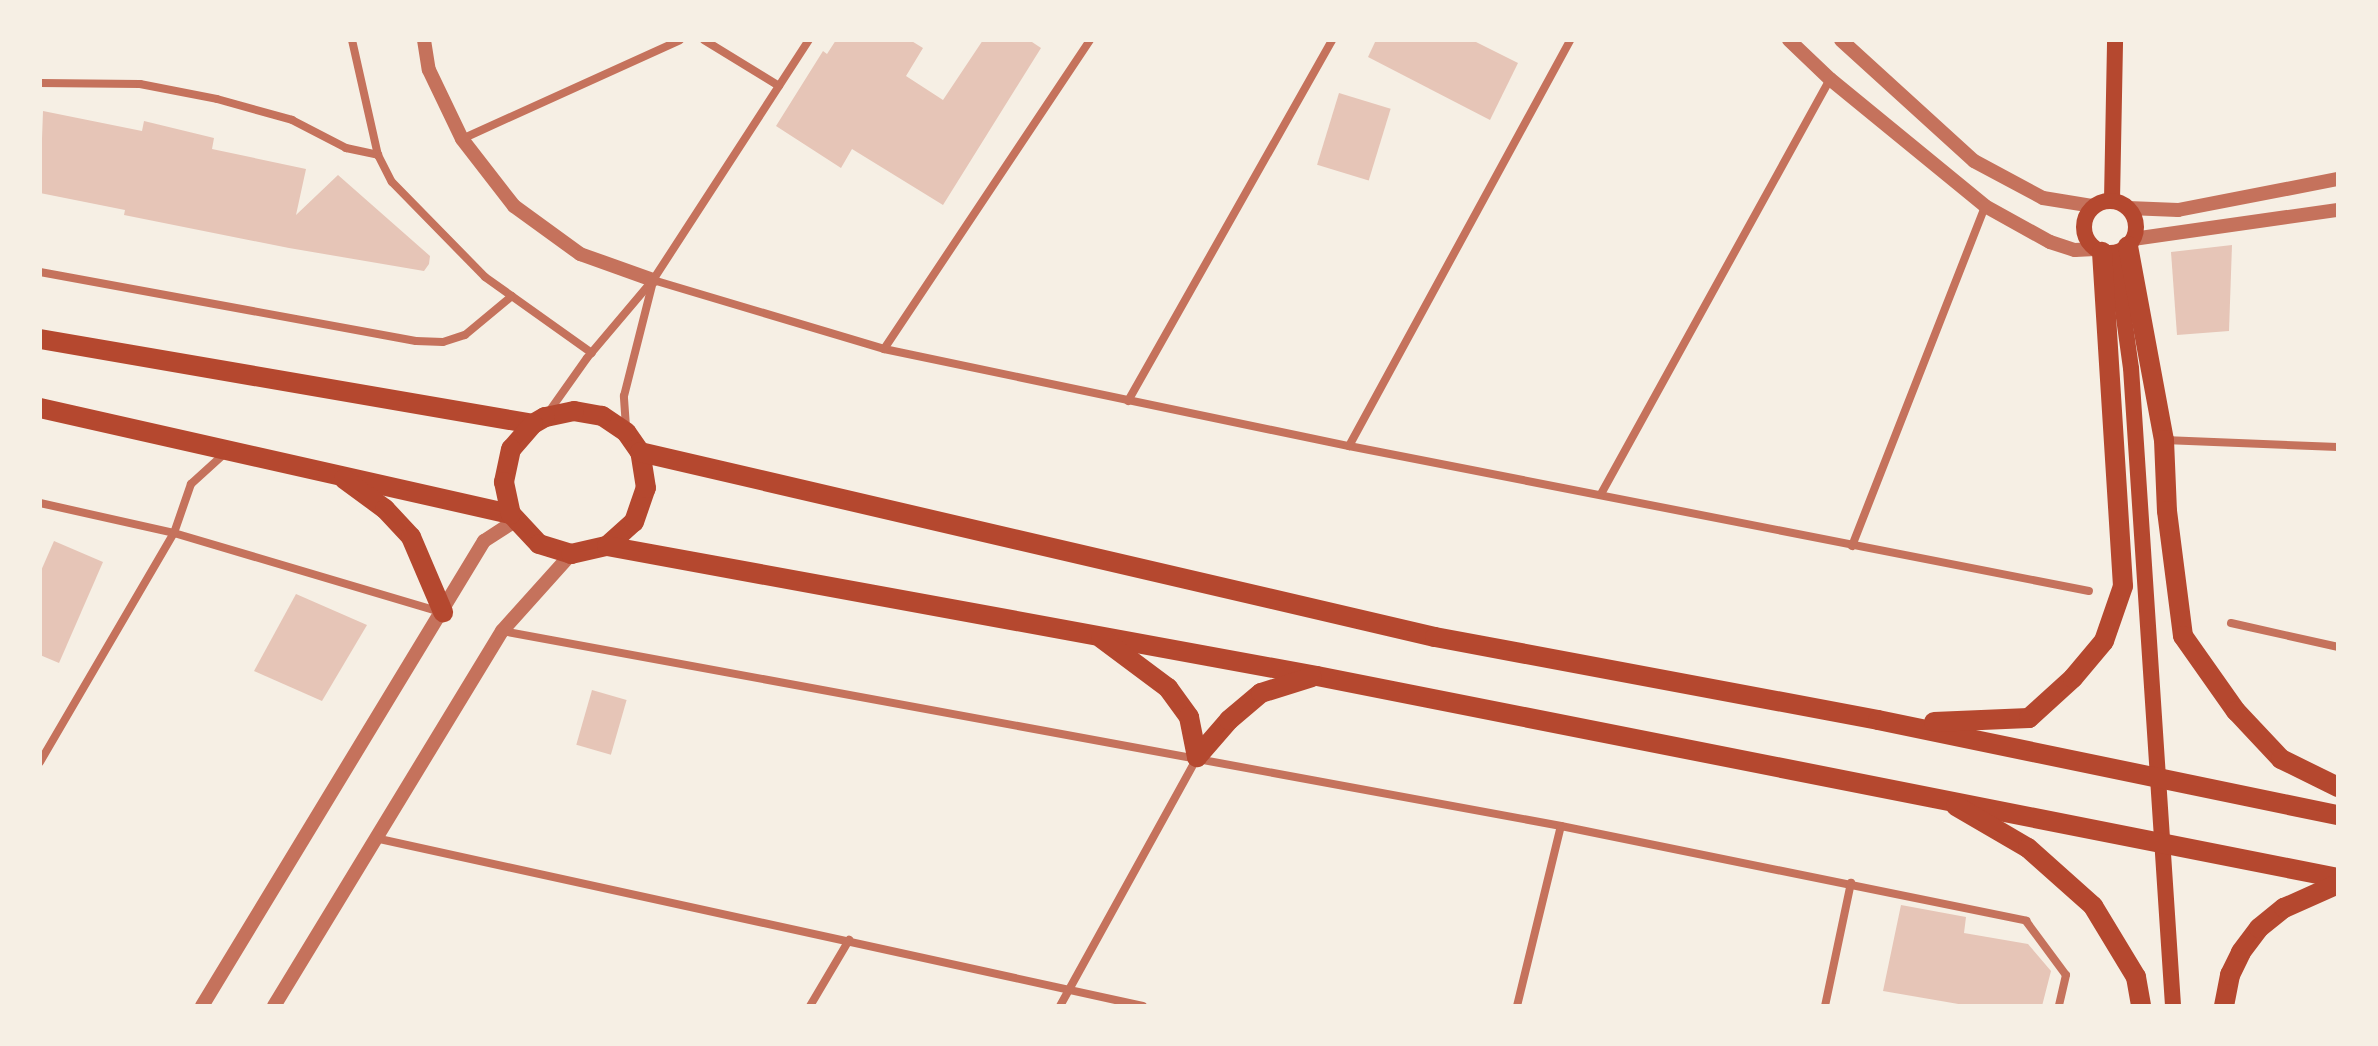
<!DOCTYPE html>
<style>
body{margin:0}
#map{position:relative;width:2378px;height:1046px;overflow:hidden;background:#f6efe4;font-family:"Titillium Web",sans-serif}
div>[style]{position:absolute}
.building>*{inset:0;background:#e6c5b7;transform-origin:0 0}
.minor>*{height:8px;margin:-4px;padding:0 4px;transform-origin:4px;border-radius:4px;background:#c5725c}
.tertiary>*{height:14px;margin:-7px;padding:0 7px;transform-origin:7px;border-radius:7px;background:#c5725c}
.secondary>*{height:16px;margin:-8px;padding:0 8px;transform-origin:8px;border-radius:8px;background:#b5482f}
.secondary>.ring{margin:-8px;padding:0;box-sizing:content-box;background:none;border:16px solid #b5482f;border-radius:50%}
.trunk>*{height:20px;margin:-10px;padding:0 10px;transform-origin:10px;border-radius:10px;background:#b5482f}
span{translate:-50% -50%;white-space:nowrap;text-align:center;line-height:1.15;-webkit-text-stroke:8px #f6efe4;paint-order:stroke}
.frame{position:absolute;inset:0;border:42px solid #f6efe4;pointer-events:none}
</style>
<div id="map">
<div class="building">
<div style="clip-path:polygon(836px 40px,910px 40px,923px 48px,906px 76px,943px 100px,983px 40px,1029px 40px,1041px 48px,943px 205px,852px 149px,841px 168px,776px 126px,823px 51px,827px 54px)"></div>
<div style="clip-path:polygon(1376px 40px,1472px 40px,1518px 63px,1490px 120px,1368px 57px)"></div>
<div style="left:1339px;top:93px;width:54px;height:75px;rotate:17deg"></div>
<div style="clip-path:polygon(43px 111px,142px 131px,144px 121px,214px 138px,212px 149px,306px 169px,296px 215px,338px 175px,430px 256px,429px 264px,424px 271px,289px 248px,124px 215px,125px 210px,40px 193px)"></div>
<div style="clip-path:polygon(2232px 245px,2229px 331px,2177px 335px,2171px 252px)"></div>
<div style="clip-path:polygon(54px 541px,103px 562px,59px 663px,40px 655px,40px 573px)"></div>
<div style="clip-path:polygon(296px 594px,367px 625px,322px 701px,254px 671px)"></div>
<div style="left:592px;top:690px;width:36px;height:57px;rotate:16deg"></div>
<div style="clip-path:polygon(1901px 905px,1966px 917px,1964px 933px,2028px 944px,2051px 971px,2042px 1006px,1970px 1006px,1883px 991px)"></div>
</div>
<div class="minor">
<div style="left:352px;top:40px;width:118px;rotate:77.3deg"></div>
<div style="left:378px;top:155px;width:30px;rotate:63deg"></div>
<div style="left:392px;top:182px;width:133px;rotate:45.6deg"></div>
<div style="left:485px;top:277px;width:131px;rotate:35.4deg"></div>
<div style="left:704px;top:40px;width:88px;rotate:31.5deg"></div>
<div style="left:40px;top:83px;width:100px;rotate:0.6deg"></div>
<div style="left:140px;top:84px;width:78px;rotate:11deg"></div>
<div style="left:217px;top:99px;width:78px;rotate:15.6deg"></div>
<div style="left:292px;top:120px;width:61px;rotate:27.4deg"></div>
<div style="left:346px;top:148px;width:33px;rotate:12deg"></div>
<div style="left:462px;top:139px;width:239px;rotate:-24.4deg"></div>
<div style="left:40px;top:272px;width:382px;rotate:10.4deg"></div>
<div style="left:416px;top:341px;width:27px;rotate:2deg"></div>
<div style="left:443px;top:342px;width:23px;rotate:-18deg"></div>
<div style="left:465px;top:335px;width:61px;rotate:-39.7deg"></div>
<div style="left:653px;top:280px;width:241px;rotate:16.6deg"></div>
<div style="left:884px;top:349px;width:475px;rotate:11.8deg"></div>
<div style="left:1349px;top:446px;width:754px;rotate:11.09deg"></div>
<div style="left:884px;top:349px;width:371px;rotate:-56.3deg"></div>
<div style="left:1128px;top:401px;width:415px;rotate:-60.5deg"></div>
<div style="left:548px;top:413px;width:67px;rotate:-54.7deg"></div>
<div style="left:587px;top:358px;width:102px;rotate:-49.8deg"></div>
<div style="left:653px;top:280px;width:286px;rotate:-57deg"></div>
<div style="left:626px;top:427px;width:31px;rotate:-94deg"></div>
<div style="left:624px;top:396px;width:114px;rotate:-75.8deg"></div>
<div style="left:2164px;top:440px;width:174px;rotate:2.3deg"></div>
<div style="left:1349px;top:446px;width:462px;rotate:-61.4deg"></div>
<div style="left:1601px;top:494px;width:474px;rotate:-61.1deg"></div>
<div style="left:40px;top:503px;width:137px;rotate:12.6deg"></div>
<div style="left:174px;top:533px;width:275px;rotate:16.5deg"></div>
<div style="left:1852px;top:546px;width:365px;rotate:-68.6deg"></div>
<div style="left:2231px;top:623px;width:110px;rotate:12.6deg"></div>
<div style="left:502px;top:631px;width:1077px;rotate:10.43deg"></div>
<div style="left:1561px;top:826px;width:475px;rotate:11.5deg"></div>
<div style="left:2026px;top:921px;width:67px;rotate:53.5deg"></div>
<div style="left:2066px;top:975px;width:32px;rotate:103deg"></div>
<div style="left:40px;top:762px;width:265px;rotate:-59.7deg"></div>
<div style="left:174px;top:533px;width:52px;rotate:-70.9deg"></div>
<div style="left:191px;top:484px;width:45px;rotate:-42.3deg"></div>
<div style="left:375px;top:838px;width:786px;rotate:12.34deg"></div>
<div style="left:810px;top:1006px;width:77px;rotate:-59.4deg"></div>
<div style="left:1060px;top:1006px;width:283px;rotate:-61.1deg"></div>
<div style="left:1517px;top:1006px;width:185px;rotate:-76.3deg"></div>
<div style="left:1825px;top:1006px;width:126px;rotate:-78.1deg"></div>
</div>
<div class="tertiary">
<div style="left:424px;top:40px;width:30px;rotate:81deg"></div>
<div style="left:429px;top:70px;width:76px;rotate:64.4deg"></div>
<div style="left:462px;top:139px;width:85px;rotate:52.2deg"></div>
<div style="left:514px;top:206px;width:82px;rotate:36deg"></div>
<div style="left:580px;top:254px;width:77px;rotate:19.6deg"></div>
<div style="left:1789px;top:40px;width:57px;rotate:43.6deg"></div>
<div style="left:1830px;top:79px;width:200px;rotate:39.3deg"></div>
<div style="left:1985px;top:206px;width:74px;rotate:29deg"></div>
<div style="left:2050px;top:242px;width:26px;rotate:18deg"></div>
<div style="left:2075px;top:250px;width:20px;rotate:-3deg"></div>
<div style="left:1841px;top:40px;width:180px;rotate:42.3deg"></div>
<div style="left:1974px;top:161px;width:78px;rotate:28.2deg"></div>
<div style="left:2043px;top:198px;width:51px;rotate:9.1deg"></div>
<div style="left:2128px;top:208px;width:50px;rotate:2.3deg"></div>
<div style="left:2178px;top:210px;width:163px;rotate:-11deg"></div>
<div style="left:2133px;top:239px;width:207px;rotate:-8.1deg"></div>
<div style="left:202px;top:1006px;width:544px;rotate:-58.77deg"></div>
<div style="left:484px;top:541px;width:37px;rotate:-33deg"></div>
<div style="left:274px;top:1006px;width:439px;rotate:-58.7deg"></div>
<div style="left:502px;top:631px;width:103px;rotate:-48.1deg"></div>
</div>
<div class="secondary">
<div style="left:2112px;top:200px;width:160px;rotate:-88.9deg"></div>
<div class="ring" style="left:2084px;top:201px;width:36px;height:36px"></div>
<div style="left:2115px;top:253px;width:116px;rotate:82.1deg"></div>
<div style="left:2131px;top:368px;width:639px;rotate:86.23deg"></div>
</div>
<div class="trunk">
<div style="left:2128px;top:246px;width:197px;rotate:79.5deg"></div>
<div style="left:2164px;top:440px;width:71px;rotate:87.6deg"></div>
<div style="left:2167px;top:511px;width:126px;rotate:82.7deg"></div>
<div style="left:2183px;top:636px;width:92px;rotate:54.8deg"></div>
<div style="left:2236px;top:711px;width:66px;rotate:46.8deg"></div>
<div style="left:2281px;top:759px;width:64px;rotate:26.2deg"></div>
<div style="left:40px;top:339px;width:500px;rotate:9.78deg"></div>
<div style="left:40px;top:408px;width:483px;rotate:12.7deg"></div>
<div style="left:511px;top:514px;width:41px;rotate:47deg"></div>
<div style="left:539px;top:544px;width:34px;rotate:17deg"></div>
<div style="left:571px;top:554px;width:37px;rotate:-13deg"></div>
<div style="left:607px;top:546px;width:36px;rotate:-42deg"></div>
<div style="left:634px;top:522px;width:36px;rotate:-71deg"></div>
<div style="left:646px;top:488px;width:36px;rotate:-99deg"></div>
<div style="left:640px;top:452px;width:24px;rotate:-125deg"></div>
<div style="left:626px;top:432px;width:29px;rotate:-146deg"></div>
<div style="left:602px;top:416px;width:28px;rotate:-170deg"></div>
<div style="left:574px;top:411px;width:30px;rotate:168deg"></div>
<div style="left:545px;top:417px;width:14px;rotate:150deg"></div>
<div style="left:533px;top:424px;width:33px;rotate:131deg"></div>
<div style="left:511px;top:449px;width:34px;rotate:102deg"></div>
<div style="left:504px;top:482px;width:33px;rotate:78deg"></div>
<div style="left:640px;top:452px;width:816px;rotate:13.1deg"></div>
<div style="left:1435px;top:637px;width:451px;rotate:10.6deg"></div>
<div style="left:1878px;top:720px;width:470px;rotate:11.7deg"></div>
<div style="left:344px;top:479px;width:51px;rotate:36.2deg"></div>
<div style="left:385px;top:509px;width:38px;rotate:47deg"></div>
<div style="left:411px;top:537px;width:82px;rotate:66.9deg"></div>
<div style="left:607px;top:546px;width:722px;rotate:10.38deg"></div>
<div style="left:1317px;top:676px;width:1041px;rotate:11.19deg"></div>
<div style="left:1101px;top:638px;width:84px;rotate:36.7deg"></div>
<div style="left:1168px;top:688px;width:36px;rotate:54deg"></div>
<div style="left:1189px;top:717px;width:41px;rotate:78.7deg"></div>
<div style="left:1934px;top:722px;width:95px;rotate:-2.4deg"></div>
<div style="left:2029px;top:718px;width:59px;rotate:-42.3deg"></div>
<div style="left:2073px;top:678px;width:48px;rotate:-50deg"></div>
<div style="left:2104px;top:641px;width:58px;rotate:-70.9deg"></div>
<div style="left:2123px;top:586px;width:335px;rotate:-93.6deg"></div>
<div style="left:1197px;top:757px;width:49px;rotate:-49.1deg"></div>
<div style="left:1229px;top:720px;width:42px;rotate:-40.2deg"></div>
<div style="left:1261px;top:693px;width:53px;rotate:-17.4deg"></div>
<div style="left:1956px;top:806px;width:83px;rotate:30.3deg"></div>
<div style="left:2028px;top:848px;width:87px;rotate:41.7deg"></div>
<div style="left:2093px;top:906px;width:83px;rotate:58.8deg"></div>
<div style="left:2136px;top:977px;width:29px;rotate:80deg"></div>
<div style="left:2224px;top:1006px;width:32px;rotate:-79deg"></div>
<div style="left:2230px;top:975px;width:25px;rotate:-64deg"></div>
<div style="left:2241px;top:952px;width:30px;rotate:-53deg"></div>
<div style="left:2259px;top:928px;width:32px;rotate:-39deg"></div>
<div style="left:2284px;top:908px;width:59px;rotate:-24deg"></div>
</div>
<div class="frame"></div>
</div>
